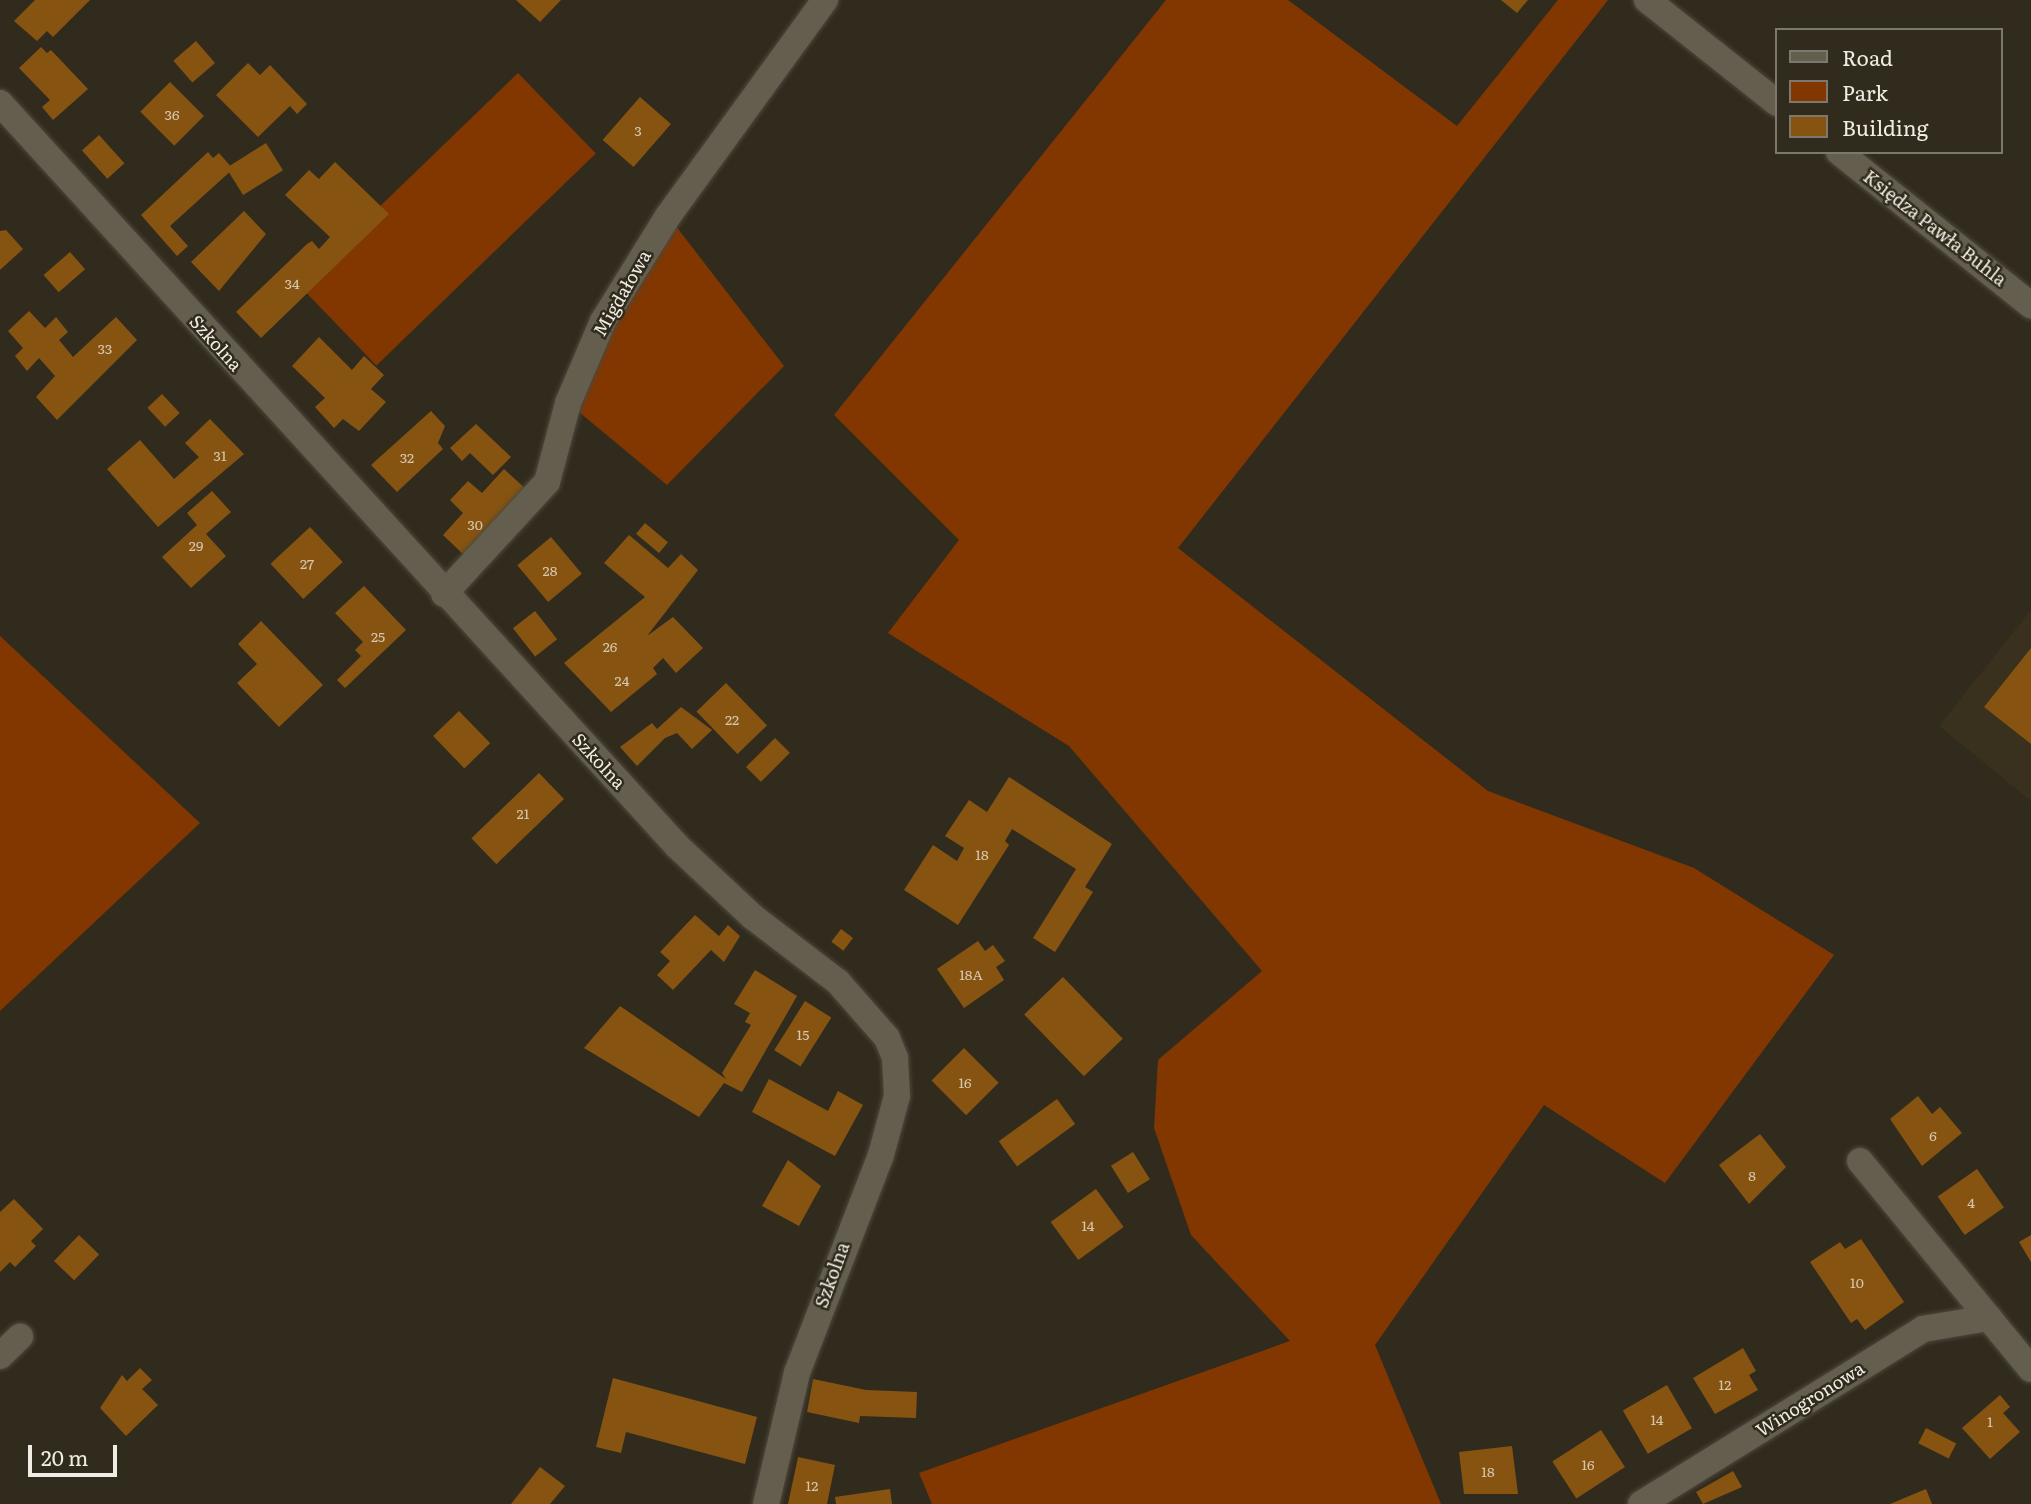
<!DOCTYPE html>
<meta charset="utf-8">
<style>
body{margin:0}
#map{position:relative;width:2031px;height:1504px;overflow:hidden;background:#312b1e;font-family:Literata,serif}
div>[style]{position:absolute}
.built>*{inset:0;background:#39311d}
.green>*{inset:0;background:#823700;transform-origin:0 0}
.building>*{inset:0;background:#865410;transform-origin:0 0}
.roads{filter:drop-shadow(0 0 2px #4d483c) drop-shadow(0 0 2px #4d483c)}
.minor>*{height:26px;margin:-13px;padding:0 13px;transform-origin:13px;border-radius:13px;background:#645e4f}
span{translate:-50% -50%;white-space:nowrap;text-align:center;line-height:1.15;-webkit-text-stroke:5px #312b1e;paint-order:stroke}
.number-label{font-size:14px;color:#d6c6ae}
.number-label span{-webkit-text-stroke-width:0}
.street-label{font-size:18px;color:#f0ece3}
.legend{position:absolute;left:1775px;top:28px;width:228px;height:126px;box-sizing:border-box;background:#312b1e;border:2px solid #7d786d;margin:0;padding:9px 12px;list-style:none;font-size:21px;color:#f0ece3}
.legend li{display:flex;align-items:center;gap:14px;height:35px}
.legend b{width:35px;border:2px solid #7d786d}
.scale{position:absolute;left:28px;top:1445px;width:89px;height:32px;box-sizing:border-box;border:4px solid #f0ece3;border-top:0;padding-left:9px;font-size:21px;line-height:24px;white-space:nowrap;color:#f0ece3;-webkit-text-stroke:5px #312b1e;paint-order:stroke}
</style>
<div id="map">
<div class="built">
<div style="clip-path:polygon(2031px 610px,2031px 801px,1939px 726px)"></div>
</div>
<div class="green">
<div style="clip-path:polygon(1166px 0,1288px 0,1457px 126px,1558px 0,1608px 0,1178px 548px,1488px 791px,1694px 868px,1834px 955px,1665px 1183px,1544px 1105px,1375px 1345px,1441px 1504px,932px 1504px,919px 1473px,1290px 1341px,1191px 1235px,1154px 1128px,1158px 1060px,1262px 971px,1069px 746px,888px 633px,959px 540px,834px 415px)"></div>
<div style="left:518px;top:73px;width:112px;height:305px;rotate:46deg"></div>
<div style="clip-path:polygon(668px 216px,784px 366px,667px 485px,568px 403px)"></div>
<div style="clip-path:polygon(0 636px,200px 823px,0 1011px)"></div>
</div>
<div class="building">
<div style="clip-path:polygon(35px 0,90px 0,53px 37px,47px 31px,37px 41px,14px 21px)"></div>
<div style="clip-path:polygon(516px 0,561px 0,540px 22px)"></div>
<div style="clip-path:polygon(1501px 0,1528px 0,1517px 13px)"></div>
<div style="left:196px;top:41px;width:29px;height:30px;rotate:49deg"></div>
<div style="clip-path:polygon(41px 47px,47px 53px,51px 50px,88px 89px,53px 120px,42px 107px,50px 100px,19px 68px)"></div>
<div style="clip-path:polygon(248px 63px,260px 75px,270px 65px,307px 104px,297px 114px,290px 106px,258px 137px,216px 95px)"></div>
<div style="left:170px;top:82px;width:48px;height:42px;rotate:45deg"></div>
<div style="left:640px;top:97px;width:41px;height:57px;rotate:41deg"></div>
<div style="left:99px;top:135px;width:38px;height:23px;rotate:48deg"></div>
<div style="left:266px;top:143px;width:32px;height:47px;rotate:58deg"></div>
<div style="clip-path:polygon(208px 152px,213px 158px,219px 153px,233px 169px,170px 226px,188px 246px,177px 256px,141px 215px)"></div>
<div style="clip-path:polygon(335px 162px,389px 214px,261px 338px,236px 312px,307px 244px,312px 241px,319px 249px,330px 237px,285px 195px,309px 170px,319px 179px)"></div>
<div style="clip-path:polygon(244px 211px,266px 234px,219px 291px,191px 262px)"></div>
<div style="clip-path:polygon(6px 230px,23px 249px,0 270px,0 231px)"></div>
<div style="left:70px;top:252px;width:23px;height:35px;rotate:49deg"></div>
<div style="clip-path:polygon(29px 311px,45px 328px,56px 317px,68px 332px,59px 340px,73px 357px,116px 317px,137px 340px,57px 420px,36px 397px,55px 376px,39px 358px,27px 371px,15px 356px,23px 348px,8px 331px)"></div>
<div style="clip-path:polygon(319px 337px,352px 370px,364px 356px,384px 375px,371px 389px,386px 402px,359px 431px,343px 419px,334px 428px,315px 407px,325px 398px,292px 366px)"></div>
<div style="left:162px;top:394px;width:26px;height:20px;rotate:47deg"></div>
<div style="clip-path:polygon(431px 411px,445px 426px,438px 443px,443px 449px,397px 492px,371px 465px)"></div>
<div style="clip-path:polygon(210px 419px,244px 454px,158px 527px,107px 469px,140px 440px,174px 479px,199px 457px,185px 443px)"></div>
<div style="clip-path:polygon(476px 424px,511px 457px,493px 475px,470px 453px,462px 461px,450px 448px)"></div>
<div style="clip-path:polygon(504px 469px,527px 490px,466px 557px,443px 535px,463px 513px,450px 500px,468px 481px,482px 493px)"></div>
<div style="clip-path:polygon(212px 491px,231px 512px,206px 534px,226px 556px,191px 588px,162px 557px,197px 525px,187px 513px)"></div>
<div style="left:645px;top:523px;width:30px;height:14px;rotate:40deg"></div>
<div style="left:310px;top:527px;width:48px;height:54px;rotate:47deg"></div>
<div style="clip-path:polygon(629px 535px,668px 568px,681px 554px,698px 570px,647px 636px,673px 617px,703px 648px,676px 673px,663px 658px,653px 668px,657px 674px,611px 712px,564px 663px,645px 597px,604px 563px)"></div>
<div style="left:551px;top:537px;width:48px;height:44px;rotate:50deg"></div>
<div style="clip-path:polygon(364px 586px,406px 630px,345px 688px,337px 680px,361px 656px,355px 650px,363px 642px,335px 613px)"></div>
<div style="left:535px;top:611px;width:36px;height:28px;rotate:52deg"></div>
<div style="clip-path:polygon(261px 621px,323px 685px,279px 727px,237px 683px,257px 664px,238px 644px)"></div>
<div style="clip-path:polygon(2031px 648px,2031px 744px,1984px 707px)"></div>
<div style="left:726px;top:683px;width:59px;height:41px;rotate:46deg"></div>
<div style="clip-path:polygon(681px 707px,712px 730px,692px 749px,677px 733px,665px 738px,637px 766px,620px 747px,652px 723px,657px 729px)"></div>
<div style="left:459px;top:711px;width:45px;height:36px;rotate:46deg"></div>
<div style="left:775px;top:738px;width:21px;height:41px;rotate:45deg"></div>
<div style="left:539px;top:773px;width:36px;height:94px;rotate:46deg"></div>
<div style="clip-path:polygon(1009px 777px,1112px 844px,1085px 887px,1093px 892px,1055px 952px,1033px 938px,1076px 869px,1012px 829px,1005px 841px,1009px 845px,958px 925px,904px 890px,933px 845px,957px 861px,964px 848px,945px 836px,969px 800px,987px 812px)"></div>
<div style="clip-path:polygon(695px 915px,719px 936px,728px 925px,740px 936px,724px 962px,711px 950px,673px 990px,657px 975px,670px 961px,660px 952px)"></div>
<div style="left:841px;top:929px;width:15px;height:16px;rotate:37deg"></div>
<div style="clip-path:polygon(978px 941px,985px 951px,993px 945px,1005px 961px,996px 967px,1004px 980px,964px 1008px,937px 969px)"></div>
<div style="clip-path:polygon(755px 970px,797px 996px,742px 1092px,724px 1083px,699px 1117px,584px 1048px,620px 1006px,726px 1079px,722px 1073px,751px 1025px,745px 1022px,750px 1013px,734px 1004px)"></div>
<div style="left:1063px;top:977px;width:86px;height:54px;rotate:46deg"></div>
<div style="left:805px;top:1001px;width:31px;height:58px;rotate:32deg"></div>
<div style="left:964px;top:1048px;width:49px;height:46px;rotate:45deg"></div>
<div style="clip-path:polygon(769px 1079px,828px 1111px,838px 1091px,863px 1105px,835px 1156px,752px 1112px)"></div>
<div style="clip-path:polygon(1918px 1096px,1932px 1114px,1940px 1107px,1962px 1133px,1922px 1166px,1890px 1119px)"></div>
<div style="left:1057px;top:1099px;width:31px;height:72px;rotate:54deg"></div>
<div style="clip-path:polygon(1760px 1134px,1786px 1167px,1749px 1204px,1719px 1165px)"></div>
<div style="left:1133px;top:1152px;width:32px;height:26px;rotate:58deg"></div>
<div style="clip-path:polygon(788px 1160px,821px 1186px,799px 1226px,762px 1206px)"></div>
<div style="left:1977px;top:1169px;width:47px;height:48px;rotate:55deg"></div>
<div style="left:1096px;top:1189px;width:47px;height:56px;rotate:54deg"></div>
<div style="clip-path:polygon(14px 1199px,43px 1229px,31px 1241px,36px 1246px,15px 1267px,10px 1262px,0 1272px,0 1212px)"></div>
<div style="left:79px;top:1235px;width:28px;height:36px;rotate:44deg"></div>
<div style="clip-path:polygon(2031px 1235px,2031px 1262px,2019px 1242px)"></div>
<div style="clip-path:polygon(1861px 1239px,1904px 1302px,1865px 1330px,1857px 1319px,1851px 1323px,1810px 1262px,1840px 1242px,1845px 1249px)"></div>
<div style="clip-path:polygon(1743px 1348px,1756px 1371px,1749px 1375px,1758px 1390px,1715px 1414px,1693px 1378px)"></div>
<div style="clip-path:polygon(140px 1368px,152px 1380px,142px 1389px,158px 1405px,126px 1436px,100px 1408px,122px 1375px,127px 1381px)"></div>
<div style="clip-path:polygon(613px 1378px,757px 1417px,745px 1464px,626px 1432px,621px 1453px,596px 1447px)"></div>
<div style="clip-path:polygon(813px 1379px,866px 1390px,917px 1392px,916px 1418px,860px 1416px,859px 1423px,807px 1412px)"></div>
<div style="left:1667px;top:1385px;width:50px;height:51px;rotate:60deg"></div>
<div style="clip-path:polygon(2000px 1395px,2010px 1407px,2003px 1413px,2020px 1432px,1990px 1459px,1962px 1428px)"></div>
<div style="left:1926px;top:1428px;width:34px;height:17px;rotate:27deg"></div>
<div style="left:1601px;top:1430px;width:44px;height:58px;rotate:57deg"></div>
<div style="clip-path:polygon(1512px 1446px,1518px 1494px,1464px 1494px,1459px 1452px)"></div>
<div style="clip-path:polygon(798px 1457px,835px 1465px,827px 1504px,788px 1504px)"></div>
<div style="clip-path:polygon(540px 1467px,565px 1486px,550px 1504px,511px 1504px)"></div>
<div style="clip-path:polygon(1733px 1471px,1742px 1487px,1703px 1504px,1696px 1492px)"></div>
<div style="clip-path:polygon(890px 1489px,892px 1504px,836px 1504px,835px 1497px)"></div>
<div style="clip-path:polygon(1926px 1489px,1932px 1504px,1890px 1504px)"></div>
</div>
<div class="roads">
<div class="minor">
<div style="left:1647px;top:0;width:166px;rotate:38.4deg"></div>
<div style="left:0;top:103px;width:1005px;rotate:47.66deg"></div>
<div style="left:677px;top:846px;width:104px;rotate:43.1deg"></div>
<div style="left:753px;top:917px;width:107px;rotate:37.4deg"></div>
<div style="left:838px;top:982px;width:74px;rotate:48.8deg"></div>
<div style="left:887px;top:1038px;width:22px;rotate:68deg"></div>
<div style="left:895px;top:1058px;width:38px;rotate:87deg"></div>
<div style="left:897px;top:1096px;width:61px;rotate:105.2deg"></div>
<div style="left:881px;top:1155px;width:234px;rotate:111.1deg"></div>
<div style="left:797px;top:1373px;width:135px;rotate:103.3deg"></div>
<div style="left:1839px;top:152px;width:246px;rotate:38.6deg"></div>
<div style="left:444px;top:594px;width:152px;rotate:-47.4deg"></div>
<div style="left:547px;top:482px;width:82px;rotate:-75.1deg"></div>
<div style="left:568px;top:403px;width:89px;rotate:-66.9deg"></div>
<div style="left:603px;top:321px;width:123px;rotate:-58.2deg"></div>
<div style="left:668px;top:216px;width:267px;rotate:-54deg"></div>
<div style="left:1860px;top:1161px;width:269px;rotate:50.6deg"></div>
<div style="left:0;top:1356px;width:28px;rotate:-44deg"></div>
<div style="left:1641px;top:1504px;width:332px;rotate:-31.8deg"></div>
<div style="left:1923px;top:1329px;width:67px;rotate:-9.5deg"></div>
</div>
</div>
<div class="number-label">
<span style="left:172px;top:114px">36</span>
<span style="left:638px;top:130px">3</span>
<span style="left:292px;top:283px">34</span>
<span style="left:105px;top:348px">33</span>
<span style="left:220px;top:455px">31</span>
<span style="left:407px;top:457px">32</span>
<span style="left:475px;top:524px">30</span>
<span style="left:196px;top:545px">29</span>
<span style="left:307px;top:563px">27</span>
<span style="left:550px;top:570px">28</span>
<span style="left:378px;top:636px">25</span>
<span style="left:610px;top:646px">26</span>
<span style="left:622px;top:680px">24</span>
<span style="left:732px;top:719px">22</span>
<span style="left:523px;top:813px">21</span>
<span style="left:982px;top:854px">18</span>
<span style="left:971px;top:974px">18A</span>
<span style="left:803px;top:1034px">15</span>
<span style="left:965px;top:1082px">16</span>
<span style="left:1933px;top:1135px">6</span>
<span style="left:1752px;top:1175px">8</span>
<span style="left:1971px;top:1202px">4</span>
<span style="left:1088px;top:1225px">14</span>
<span style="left:1857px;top:1282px">10</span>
<span style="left:1725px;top:1384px">12</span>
<span style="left:1657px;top:1419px">14</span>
<span style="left:1990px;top:1421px">1</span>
<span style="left:1588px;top:1464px">16</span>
<span style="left:1488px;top:1471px">18</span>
<span style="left:812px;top:1485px">12</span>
</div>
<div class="street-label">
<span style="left:1935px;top:228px;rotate:38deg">Księdza Pawła Buhla</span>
<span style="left:622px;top:293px;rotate:-60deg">Migdałowa</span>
<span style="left:216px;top:343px;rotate:48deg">Szkolna</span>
<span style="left:599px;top:761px;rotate:47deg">Szkolna</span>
<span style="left:832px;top:1275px;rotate:-70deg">Szkolna</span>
<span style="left:1810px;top:1399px;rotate:-32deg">Winogronowa</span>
</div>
<ul class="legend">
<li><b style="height:9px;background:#645e4f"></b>Road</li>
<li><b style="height:19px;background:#823700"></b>Park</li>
<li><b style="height:19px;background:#865410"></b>Building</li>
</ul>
<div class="scale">20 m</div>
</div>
